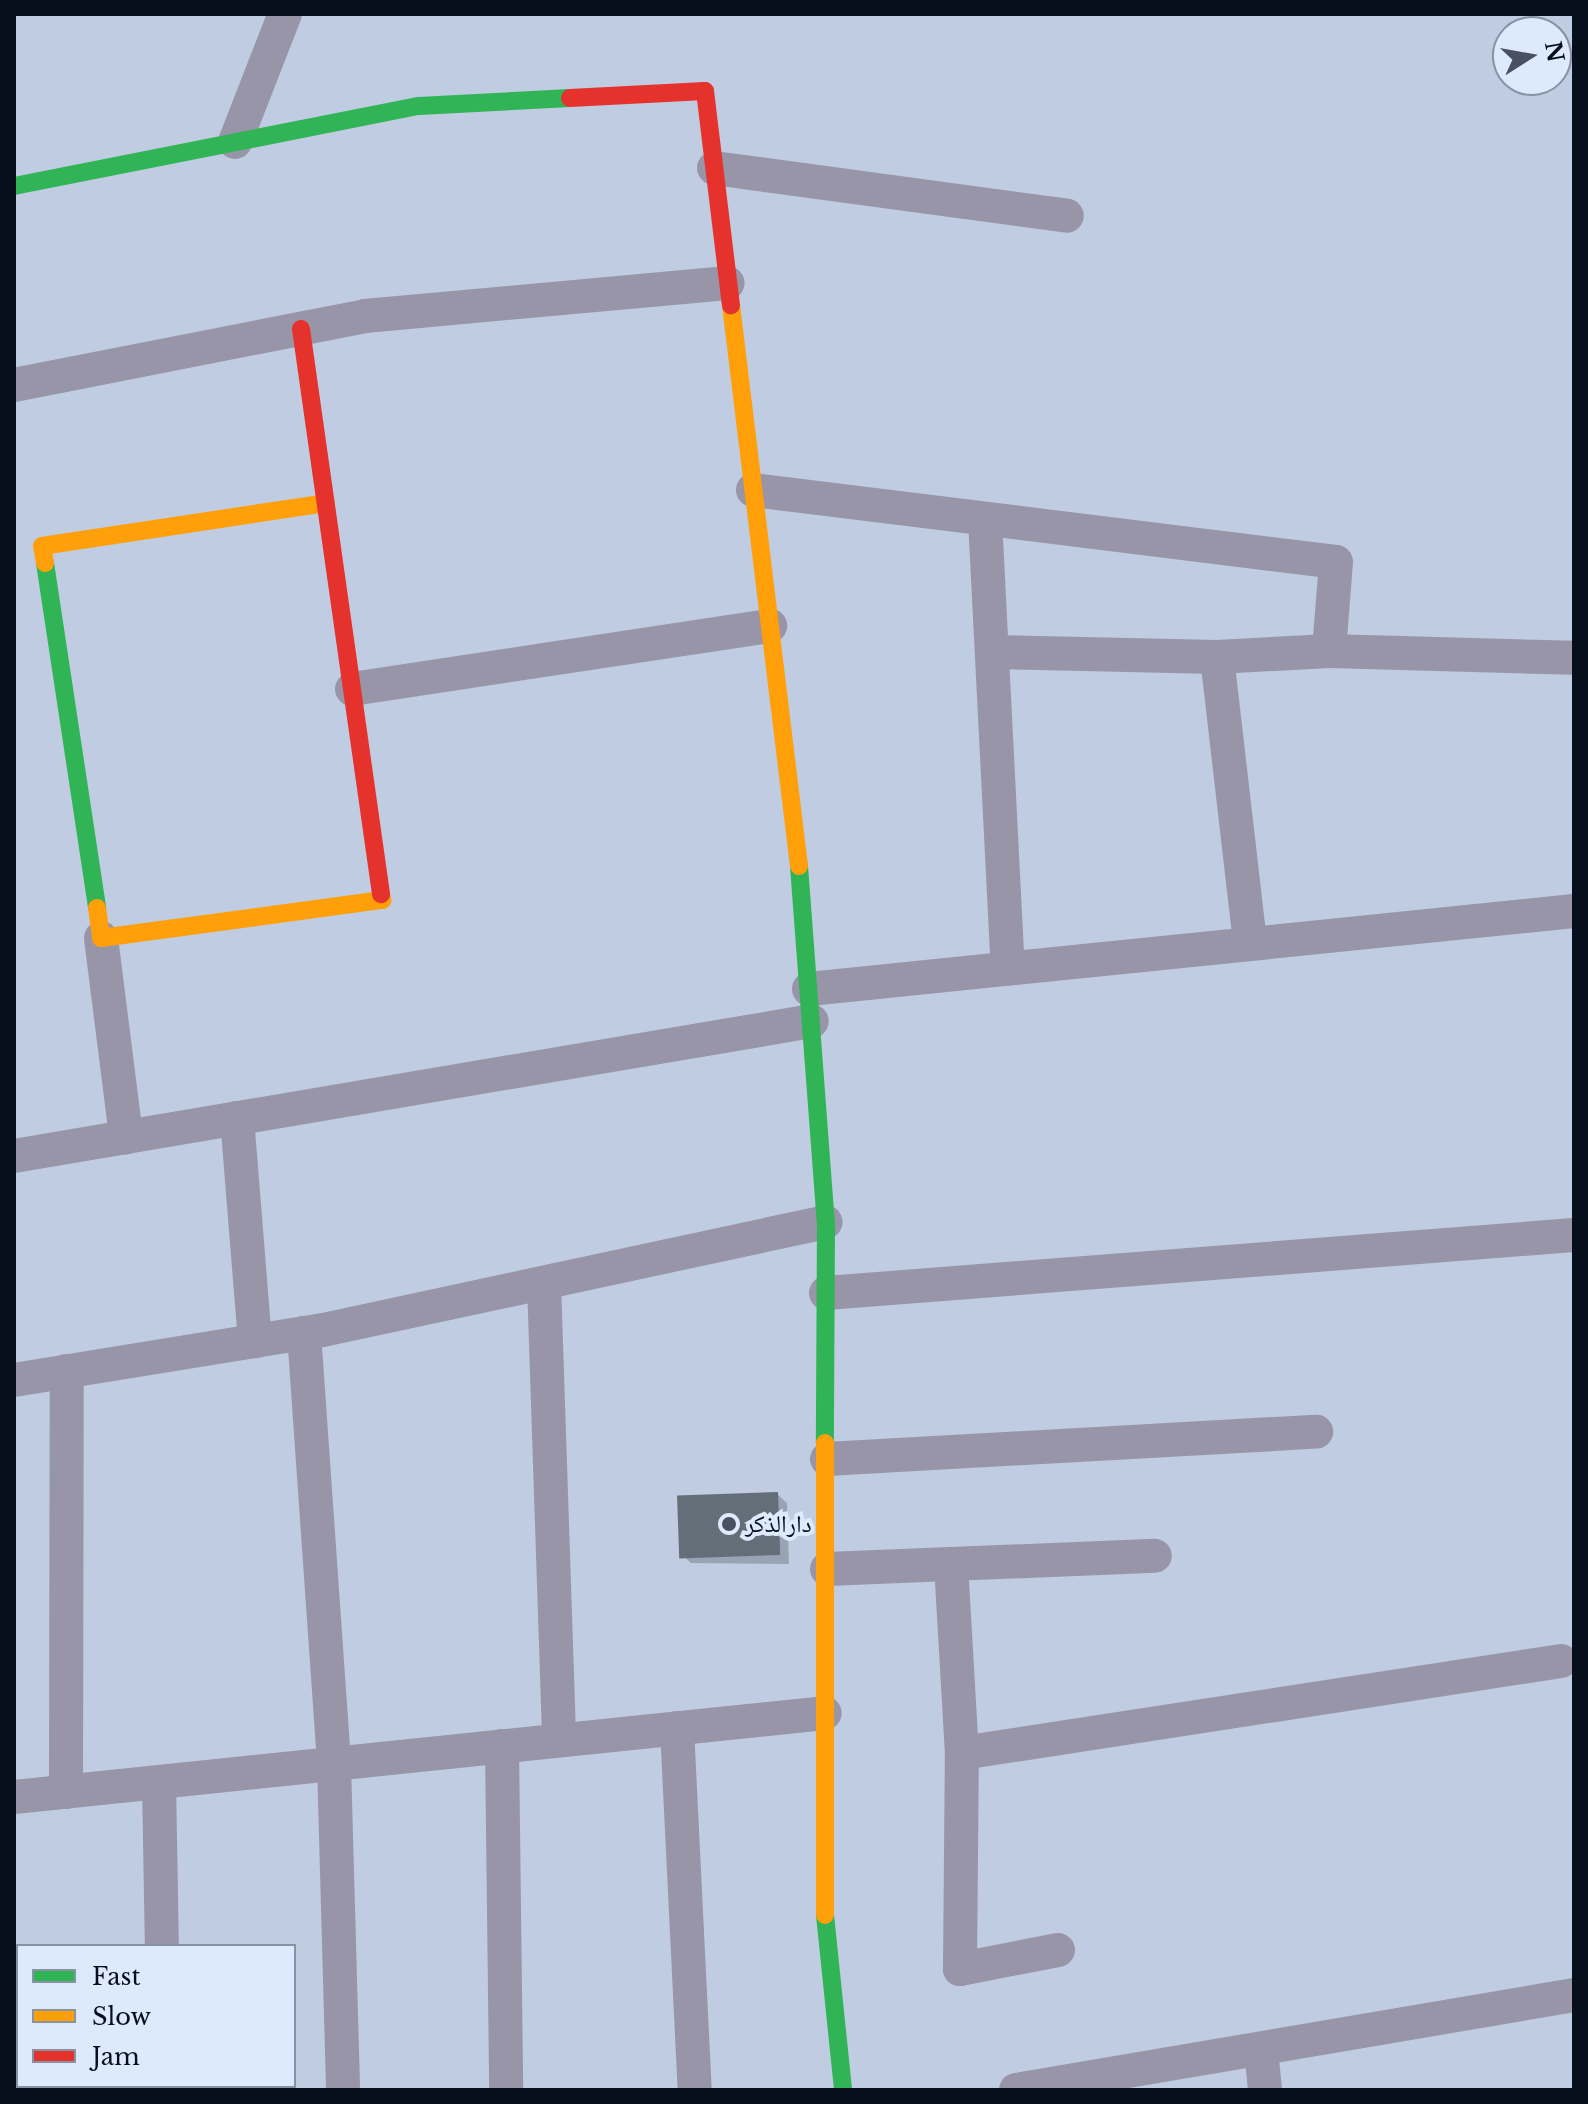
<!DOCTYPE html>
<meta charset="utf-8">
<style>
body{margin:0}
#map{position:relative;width:1588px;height:2104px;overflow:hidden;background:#bfcce1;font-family:"Libre Baskerville","Noto Naskh Arabic",serif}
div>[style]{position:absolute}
.shadow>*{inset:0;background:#0003}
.building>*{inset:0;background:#646e78;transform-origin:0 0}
.street>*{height:34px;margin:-17px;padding:0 17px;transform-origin:17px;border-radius:17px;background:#9895a8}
.fast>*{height:18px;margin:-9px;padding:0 9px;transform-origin:9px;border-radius:9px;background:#30b455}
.slow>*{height:18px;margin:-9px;padding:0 9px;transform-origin:9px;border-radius:9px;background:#ff9f0a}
.jam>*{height:18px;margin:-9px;padding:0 9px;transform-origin:9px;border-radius:9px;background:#e5322d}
.dots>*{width:22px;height:22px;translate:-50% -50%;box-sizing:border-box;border:4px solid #dde9fd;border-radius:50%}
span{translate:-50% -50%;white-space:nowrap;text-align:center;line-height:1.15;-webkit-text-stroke:8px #dde9fd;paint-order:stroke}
.poi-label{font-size:24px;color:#070f1c}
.left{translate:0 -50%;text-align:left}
.frame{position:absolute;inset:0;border:16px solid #070f1c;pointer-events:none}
.legend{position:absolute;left:16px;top:1944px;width:280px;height:144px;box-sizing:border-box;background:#dde9fd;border:2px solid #8792a3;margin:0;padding:10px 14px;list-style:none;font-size:24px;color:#070f1c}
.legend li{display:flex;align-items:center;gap:16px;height:40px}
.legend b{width:40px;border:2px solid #8792a3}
.north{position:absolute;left:1492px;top:16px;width:80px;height:80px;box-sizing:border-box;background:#dde9fd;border:2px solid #8792a3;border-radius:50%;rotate:79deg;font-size:22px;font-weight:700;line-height:32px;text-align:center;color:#070f1c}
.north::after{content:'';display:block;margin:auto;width:28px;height:36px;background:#475161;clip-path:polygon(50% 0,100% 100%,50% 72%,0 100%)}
</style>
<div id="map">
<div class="shadow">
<div style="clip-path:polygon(777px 1494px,787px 1503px,789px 1564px,691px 1563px,681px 1554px)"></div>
</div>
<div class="building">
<div style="left:778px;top:1492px;width:63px;height:101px;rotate:88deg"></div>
</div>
<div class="street">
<div style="left:235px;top:142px;width:137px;rotate:-68.7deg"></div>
<div style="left:714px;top:168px;width:356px;rotate:7.7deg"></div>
<div style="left:14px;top:385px;width:358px;rotate:-11.1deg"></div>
<div style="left:365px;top:316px;width:364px;rotate:-5.2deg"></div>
<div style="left:753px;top:490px;width:587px;rotate:7.04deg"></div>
<div style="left:1336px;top:562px;width:89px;rotate:94.5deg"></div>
<div style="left:1329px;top:651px;width:245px;rotate:1.6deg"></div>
<div style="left:985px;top:519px;width:450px;rotate:87.1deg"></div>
<div style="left:992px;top:652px;width:225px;rotate:1.3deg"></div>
<div style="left:1217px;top:657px;width:112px;rotate:-3.1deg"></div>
<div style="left:1217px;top:657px;width:288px;rotate:83.4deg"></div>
<div style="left:352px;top:689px;width:423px;rotate:-8.6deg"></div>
<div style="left:101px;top:938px;width:201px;rotate:82.8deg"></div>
<div style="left:809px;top:989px;width:769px;rotate:-5.82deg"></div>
<div style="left:237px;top:1118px;width:224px;rotate:85.4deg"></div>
<div style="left:14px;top:1156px;width:809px;rotate:-9.6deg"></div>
<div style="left:544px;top:1283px;width:457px;rotate:88.1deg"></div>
<div style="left:826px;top:1293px;width:750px;rotate:-4.43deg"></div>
<div style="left:304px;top:1333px;width:432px;rotate:86deg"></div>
<div style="left:334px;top:1764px;width:326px;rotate:88.4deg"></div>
<div style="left:14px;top:1380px;width:313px;rotate:-9.2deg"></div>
<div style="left:323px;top:1330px;width:514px;rotate:-12.12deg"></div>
<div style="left:827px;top:1459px;width:490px;rotate:-3.2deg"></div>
<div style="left:951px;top:1564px;width:189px;rotate:86.7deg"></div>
<div style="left:827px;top:1569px;width:328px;rotate:-2.3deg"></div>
<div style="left:677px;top:1728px;width:362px;rotate:87.2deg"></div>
<div style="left:502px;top:1746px;width:344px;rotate:89.3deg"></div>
<div style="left:159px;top:1782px;width:164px;rotate:89deg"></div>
<div style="left:66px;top:1792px;width:421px;rotate:-89.9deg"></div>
<div style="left:14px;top:1797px;width:815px;rotate:-5.91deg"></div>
<div style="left:1058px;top:1950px;width:100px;rotate:169deg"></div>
<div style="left:960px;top:1969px;width:216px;rotate:-89.5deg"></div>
<div style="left:962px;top:1753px;width:606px;rotate:-8.73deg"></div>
<div style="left:1261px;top:2049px;width:41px;rotate:84.4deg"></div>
<div style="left:165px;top:2086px;width:4px;rotate:90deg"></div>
<div style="left:1016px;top:2090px;width:566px;rotate:-9.66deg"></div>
</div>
<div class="fast">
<div style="left:14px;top:186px;width:413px;rotate:-11.2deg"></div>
<div style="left:419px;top:106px;width:151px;rotate:-3deg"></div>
<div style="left:45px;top:563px;width:349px;rotate:81.4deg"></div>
<div style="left:799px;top:866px;width:357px;rotate:85.7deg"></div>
<div style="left:826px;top:1222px;width:221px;rotate:90.3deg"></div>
<div style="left:825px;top:1915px;width:176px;rotate:84.1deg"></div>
</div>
<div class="slow">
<div style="left:731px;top:305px;width:565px;rotate:83.09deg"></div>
<div style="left:45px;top:563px;width:17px;rotate:-100deg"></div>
<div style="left:42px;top:546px;width:287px;rotate:-8.6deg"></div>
<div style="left:97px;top:908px;width:30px;rotate:82deg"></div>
<div style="left:101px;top:938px;width:284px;rotate:-7.7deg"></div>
<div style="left:382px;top:900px;width:6px;rotate:-99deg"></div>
<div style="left:825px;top:1443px;width:472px;rotate:90deg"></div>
</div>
<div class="jam">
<div style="left:570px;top:98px;width:135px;rotate:-3deg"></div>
<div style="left:705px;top:91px;width:216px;rotate:83.1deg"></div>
<div style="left:301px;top:329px;width:571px;rotate:81.94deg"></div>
</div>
<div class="dots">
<div style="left:729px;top:1524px;background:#475161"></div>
</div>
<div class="poi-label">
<span class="left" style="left:745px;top:1524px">دارالذکر</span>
</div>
<div class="frame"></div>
<ul class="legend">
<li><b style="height:10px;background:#30b455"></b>Fast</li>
<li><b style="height:10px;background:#ff9f0a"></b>Slow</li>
<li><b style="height:10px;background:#e5322d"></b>Jam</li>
</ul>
<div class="north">N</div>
</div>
